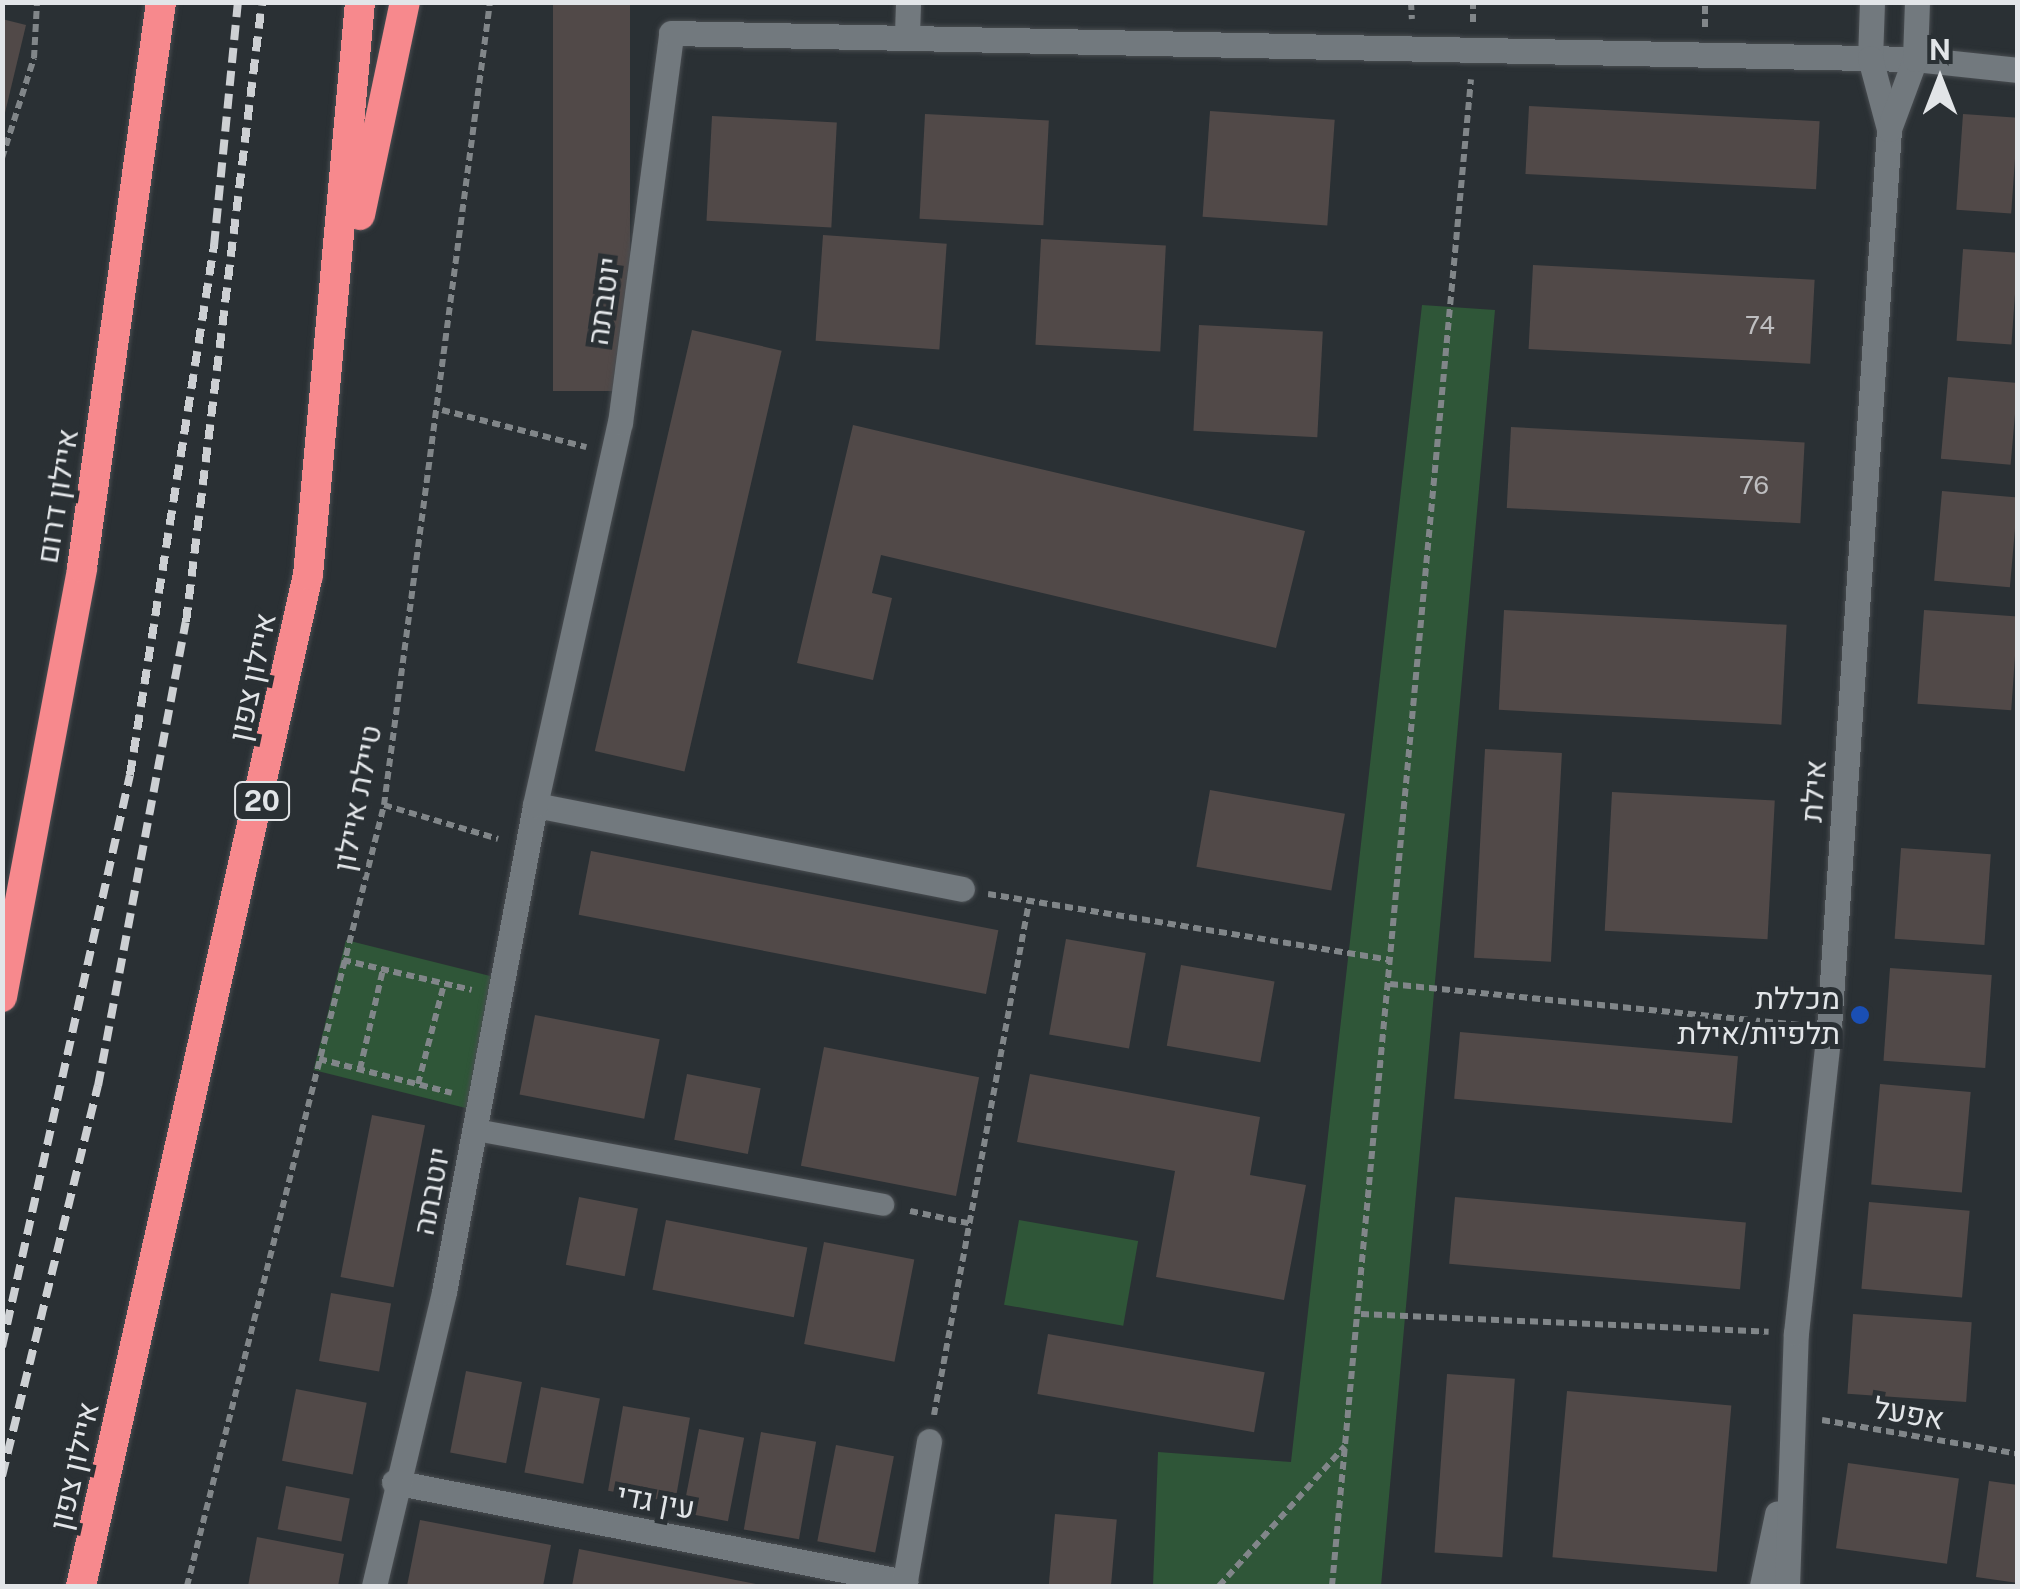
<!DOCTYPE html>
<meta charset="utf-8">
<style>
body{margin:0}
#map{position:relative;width:2020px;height:1589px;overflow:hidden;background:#2a3034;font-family:"Public Sans",Heebo,sans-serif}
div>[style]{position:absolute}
.green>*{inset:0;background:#2f5638;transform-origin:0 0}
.building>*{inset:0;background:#514948;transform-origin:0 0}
.path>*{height:6px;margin-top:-3px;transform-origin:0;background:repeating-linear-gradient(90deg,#818689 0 8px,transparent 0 13px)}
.roads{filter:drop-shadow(0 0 2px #494d51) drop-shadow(0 0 2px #494d51)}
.lane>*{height:22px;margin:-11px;padding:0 11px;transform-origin:11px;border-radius:11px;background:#72797e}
.street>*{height:25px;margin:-12.5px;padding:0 12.5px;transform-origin:12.5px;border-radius:12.5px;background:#72797e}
.secondary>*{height:25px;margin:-12.5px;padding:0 12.5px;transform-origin:12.5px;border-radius:12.5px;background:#72797e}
.highway>*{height:30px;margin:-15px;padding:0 15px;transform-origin:15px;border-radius:15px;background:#f7898d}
.rail>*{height:8px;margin-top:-4px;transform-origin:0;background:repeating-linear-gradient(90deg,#cdd0d3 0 15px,transparent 0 23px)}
.dots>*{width:28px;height:28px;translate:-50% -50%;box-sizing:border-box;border:5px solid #2a3034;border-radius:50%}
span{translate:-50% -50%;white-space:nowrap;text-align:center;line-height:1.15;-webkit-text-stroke:10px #2a3034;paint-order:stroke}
.number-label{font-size:25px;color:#bebec0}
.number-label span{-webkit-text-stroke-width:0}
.shield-label span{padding:2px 8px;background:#2a3034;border:2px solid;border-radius:8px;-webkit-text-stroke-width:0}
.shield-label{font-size:28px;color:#e2e5e8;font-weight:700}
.street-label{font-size:30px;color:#e2e5e8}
.poi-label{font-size:30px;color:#e2e5e8}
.right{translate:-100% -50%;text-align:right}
.frame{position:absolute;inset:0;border:5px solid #e2e5e8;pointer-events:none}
.north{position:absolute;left:1890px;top:30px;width:100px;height:100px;-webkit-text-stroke:8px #2a3034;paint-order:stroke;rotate:0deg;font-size:28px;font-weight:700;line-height:40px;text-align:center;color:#e2e5e8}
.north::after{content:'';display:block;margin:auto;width:35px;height:45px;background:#e2e5e8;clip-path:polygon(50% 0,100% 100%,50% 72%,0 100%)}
</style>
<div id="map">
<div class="green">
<div style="clip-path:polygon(1422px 305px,1495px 310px,1381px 1586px,1153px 1586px,1158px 1452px,1291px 1462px)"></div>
<div style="left:346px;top:940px;width:161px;height:134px;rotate:14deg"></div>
<div style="left:1019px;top:1220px;width:121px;height:86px;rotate:10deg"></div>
</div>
<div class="building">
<div style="left:553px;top:2px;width:77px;height:389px"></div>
<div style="clip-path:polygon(2px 19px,26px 25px,4px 117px,2px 116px)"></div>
<div style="left:1529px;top:106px;width:291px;height:68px;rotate:3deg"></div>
<div style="left:1210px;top:111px;width:125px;height:106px;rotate:4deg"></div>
<div style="left:925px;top:114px;width:124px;height:105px;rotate:3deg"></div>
<div style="left:1963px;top:114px;width:55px;height:96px;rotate:4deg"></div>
<div style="left:712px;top:116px;width:125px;height:105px;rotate:3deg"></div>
<div style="left:823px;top:235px;width:124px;height:106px;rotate:4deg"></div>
<div style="left:1041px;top:239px;width:125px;height:106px;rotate:3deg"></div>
<div style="left:1963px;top:249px;width:55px;height:92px;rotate:4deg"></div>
<div style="left:1533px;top:265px;width:282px;height:84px;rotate:3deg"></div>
<div style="left:1199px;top:325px;width:124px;height:106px;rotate:3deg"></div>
<div style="left:692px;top:330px;width:92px;height:432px;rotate:13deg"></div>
<div style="left:1948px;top:377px;width:70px;height:82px;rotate:5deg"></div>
<div style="clip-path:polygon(853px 425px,1305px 531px,1276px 648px,881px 555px,872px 593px,892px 598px,873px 680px,797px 663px)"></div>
<div style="left:1511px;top:427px;width:294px;height:81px;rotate:3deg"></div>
<div style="left:1942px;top:491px;width:76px;height:90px;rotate:5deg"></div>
<div style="left:1504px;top:610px;width:283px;height:100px;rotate:3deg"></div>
<div style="left:1924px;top:610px;width:94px;height:94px;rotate:4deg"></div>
<div style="left:1485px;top:749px;width:77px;height:209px;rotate:3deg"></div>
<div style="left:1210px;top:790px;width:137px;height:78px;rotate:10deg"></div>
<div style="left:1612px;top:792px;width:163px;height:139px;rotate:3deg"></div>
<div style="left:1901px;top:848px;width:90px;height:91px;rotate:4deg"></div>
<div style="left:591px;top:851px;width:415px;height:65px;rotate:11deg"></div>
<div style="left:1066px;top:939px;width:81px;height:97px;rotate:10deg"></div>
<div style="left:1181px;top:965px;width:95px;height:82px;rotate:10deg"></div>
<div style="left:1890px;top:968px;width:102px;height:93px;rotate:4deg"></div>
<div style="left:535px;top:1015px;width:127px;height:81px;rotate:11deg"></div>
<div style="left:1460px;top:1032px;width:279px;height:67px;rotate:5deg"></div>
<div style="left:824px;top:1047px;width:158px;height:121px;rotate:11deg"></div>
<div style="left:687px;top:1074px;width:75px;height:67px;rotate:11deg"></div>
<div style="clip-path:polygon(1030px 1074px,1260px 1117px,1250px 1175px,1306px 1185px,1284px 1300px,1156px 1277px,1175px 1171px,1017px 1142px)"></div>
<div style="left:1880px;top:1084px;width:91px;height:101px;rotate:5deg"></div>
<div style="left:372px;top:1115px;width:54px;height:165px;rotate:11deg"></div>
<div style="left:579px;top:1197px;width:60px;height:69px;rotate:11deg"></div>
<div style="left:1455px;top:1197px;width:292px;height:67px;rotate:5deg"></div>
<div style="left:1869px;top:1202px;width:101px;height:87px;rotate:5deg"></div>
<div style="left:666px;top:1220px;width:144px;height:71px;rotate:11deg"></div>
<div style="left:824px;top:1242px;width:92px;height:104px;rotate:11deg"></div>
<div style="left:331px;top:1293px;width:61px;height:69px;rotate:10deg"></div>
<div style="left:1853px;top:1314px;width:119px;height:80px;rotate:4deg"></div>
<div style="left:1048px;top:1334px;width:220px;height:61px;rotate:10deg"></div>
<div style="left:466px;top:1371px;width:57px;height:83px;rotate:11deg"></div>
<div style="left:1447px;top:1374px;width:68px;height:179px;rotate:4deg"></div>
<div style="left:541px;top:1387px;width:60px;height:87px;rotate:11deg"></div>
<div style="left:296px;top:1389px;width:72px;height:73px;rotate:11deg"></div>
<div style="left:1567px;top:1391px;width:165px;height:167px;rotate:5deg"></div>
<div style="left:623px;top:1406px;width:68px;height:86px;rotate:10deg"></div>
<div style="left:699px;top:1429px;width:46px;height:85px;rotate:11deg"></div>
<div style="left:761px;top:1432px;width:56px;height:99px;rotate:10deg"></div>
<div style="left:836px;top:1445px;width:59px;height:98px;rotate:11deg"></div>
<div style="left:1848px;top:1463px;width:112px;height:86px;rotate:8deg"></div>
<div style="clip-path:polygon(1989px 1481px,2018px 1485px,2018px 1583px,1976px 1577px)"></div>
<div style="left:286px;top:1486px;width:65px;height:44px;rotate:11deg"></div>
<div style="left:1055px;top:1514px;width:62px;height:72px;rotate:5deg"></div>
<div style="clip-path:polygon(420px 1520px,551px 1545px,543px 1586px,407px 1586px)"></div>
<div style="clip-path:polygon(257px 1537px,344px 1554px,338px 1586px,248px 1586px)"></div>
<div style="clip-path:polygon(579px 1549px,761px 1585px,761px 1586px,572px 1586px)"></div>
</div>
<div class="path">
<div style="left:1411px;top:2px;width:17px;rotate:87deg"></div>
<div style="left:1473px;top:22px;width:20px;rotate:-90deg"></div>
<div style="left:1705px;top:27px;width:25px;rotate:-90deg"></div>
<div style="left:2px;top:158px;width:105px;rotate:-72.3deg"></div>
<div style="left:34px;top:58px;width:56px;rotate:-86.9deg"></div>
<div style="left:442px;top:410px;width:149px;rotate:14.4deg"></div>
<div style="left:384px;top:805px;width:119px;rotate:16.6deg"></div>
<div style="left:988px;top:894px;width:408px;rotate:9.3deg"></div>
<div style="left:343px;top:960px;width:132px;rotate:13.1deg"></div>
<div style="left:1390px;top:984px;width:414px;rotate:5.7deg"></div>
<div style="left:319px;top:1059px;width:137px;rotate:14.3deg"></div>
<div style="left:360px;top:1069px;width:103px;rotate:-77deg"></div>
<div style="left:418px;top:1084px;width:103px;rotate:-75.4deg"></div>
<div style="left:910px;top:1211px;width:63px;rotate:11.8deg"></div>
<div style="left:1361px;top:1314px;width:408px;rotate:2.5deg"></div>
<div style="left:934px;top:1415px;width:522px;rotate:-79.51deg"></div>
<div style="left:1822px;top:1420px;width:199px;rotate:9.8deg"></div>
<div style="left:187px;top:1586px;width:805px;rotate:-75.84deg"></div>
<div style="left:384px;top:805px;width:810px;rotate:-82.48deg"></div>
<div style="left:1219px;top:1586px;width:188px;rotate:-48deg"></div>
<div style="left:1332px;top:1586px;width:1513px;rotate:-84.73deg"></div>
</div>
<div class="roads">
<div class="lane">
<div style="left:476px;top:1130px;width:414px;rotate:10.4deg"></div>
</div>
<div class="street">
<div style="left:907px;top:33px;width:31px;rotate:-88deg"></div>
<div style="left:535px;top:805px;width:435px;rotate:11.1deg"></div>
<div style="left:394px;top:1482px;width:521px;rotate:11.07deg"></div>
<div style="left:374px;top:1586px;width:302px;rotate:-76.6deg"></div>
<div style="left:444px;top:1292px;width:495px;rotate:-79.4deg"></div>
<div style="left:535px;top:805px;width:391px;rotate:-77.5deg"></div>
<div style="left:620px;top:423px;width:393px;rotate:-82.5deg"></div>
<div style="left:671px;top:33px;width:1244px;rotate:1.2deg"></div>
<div style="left:1915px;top:59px;width:104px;rotate:6.1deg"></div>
<div style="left:904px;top:1586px;width:147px;rotate:-80.2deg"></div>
</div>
<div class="secondary">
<div style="left:1872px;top:2px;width:56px;rotate:92deg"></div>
<div style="left:1870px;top:58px;width:73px;rotate:75deg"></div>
<div style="left:1762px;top:1586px;width:74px;rotate:-78.2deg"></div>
<div style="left:1787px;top:1586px;width:253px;rotate:-88deg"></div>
<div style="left:1796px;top:1333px;width:307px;rotate:-83.8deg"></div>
<div style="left:1829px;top:1028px;width:901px;rotate:-86.18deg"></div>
<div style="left:1889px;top:129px;width:75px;rotate:-69.6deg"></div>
<div style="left:1915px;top:59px;width:57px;rotate:-88deg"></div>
</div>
<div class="highway">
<div style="left:360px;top:215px;width:218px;rotate:-78.1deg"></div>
<div style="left:2px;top:997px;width:436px;rotate:-79.4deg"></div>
<div style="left:82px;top:568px;width:571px;rotate:-82.05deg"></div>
<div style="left:81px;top:1586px;width:1036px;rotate:-77.35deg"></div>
<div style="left:308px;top:575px;width:575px;rotate:-84.81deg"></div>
</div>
</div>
<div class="rail">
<div style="left:2px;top:1347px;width:586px;rotate:-77.39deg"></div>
<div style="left:130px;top:775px;width:536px;rotate:-80.98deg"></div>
<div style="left:214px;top:246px;width:245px;rotate:-84.4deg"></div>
<div style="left:2px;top:1476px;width:402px;rotate:-76.2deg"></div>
<div style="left:98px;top:1086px;width:472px;rotate:-79.3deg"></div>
<div style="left:186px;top:622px;width:625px;rotate:-83.01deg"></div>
</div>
<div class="dots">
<div style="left:1860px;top:1015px;background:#1a4fb4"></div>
</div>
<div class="number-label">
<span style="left:1760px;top:325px">74</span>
<span style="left:1754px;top:485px">76</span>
</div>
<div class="shield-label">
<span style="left:262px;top:801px">20</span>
</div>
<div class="street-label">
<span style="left:603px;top:301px;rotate:-82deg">יוטבתה</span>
<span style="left:57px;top:496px;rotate:-81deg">איילון דרום</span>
<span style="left:252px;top:677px;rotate:-78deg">איילון צפון</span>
<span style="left:1813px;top:791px;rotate:-86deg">אילת</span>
<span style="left:357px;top:798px;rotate:-79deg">טיילת איילון</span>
<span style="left:431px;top:1191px;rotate:-79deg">יוטבתה</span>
<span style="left:1909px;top:1413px;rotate:10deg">אפעל</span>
<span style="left:74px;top:1466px;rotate:-77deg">איילון צפון</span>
<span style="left:656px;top:1501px;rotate:11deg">עין גדי</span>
</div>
<div class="poi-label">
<span class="right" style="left:1840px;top:1015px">מכללת<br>תלפיות/אילת</span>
</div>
<div class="frame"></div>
<div class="north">N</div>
</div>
